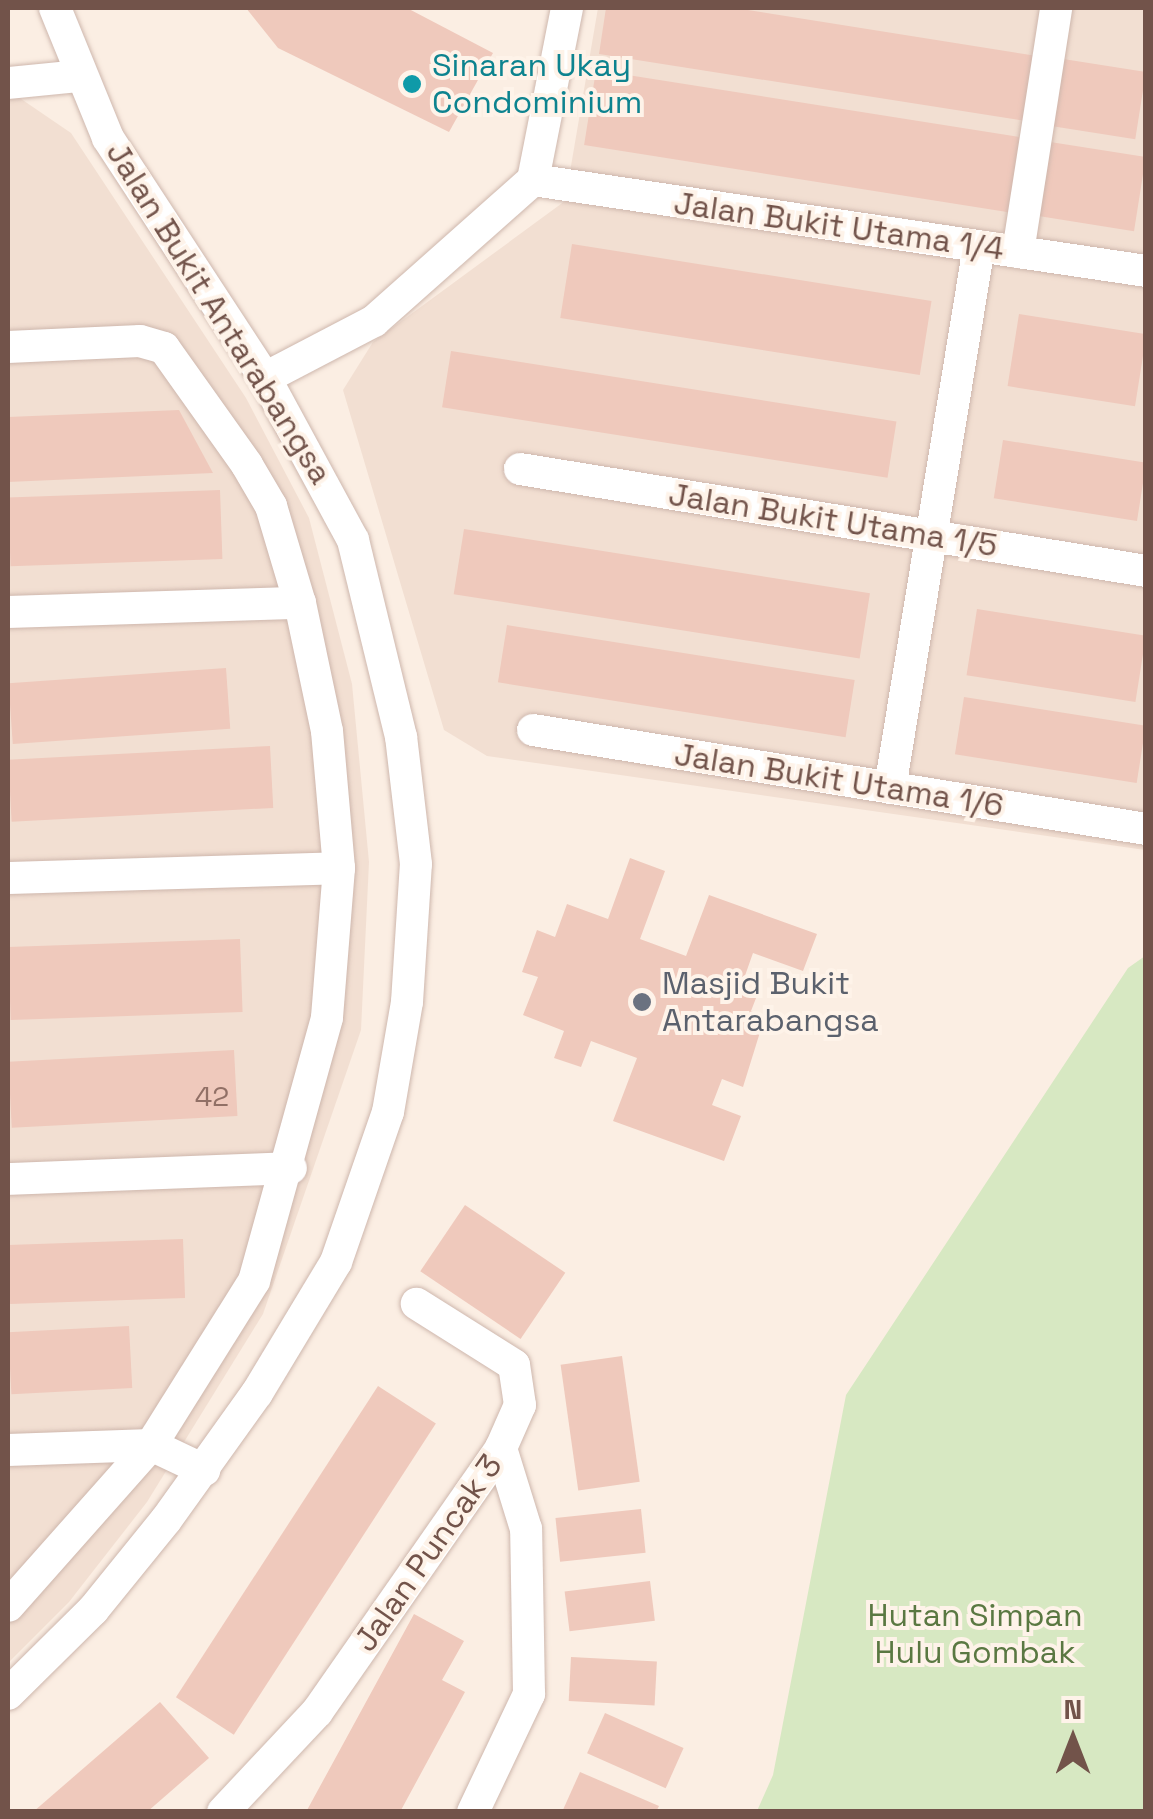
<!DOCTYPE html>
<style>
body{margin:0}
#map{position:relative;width:1153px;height:1819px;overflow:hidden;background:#fbeee3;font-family:"Space Grotesk",sans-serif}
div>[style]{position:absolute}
.residential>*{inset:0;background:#f2dfd2}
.green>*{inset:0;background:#d7e8c2}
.building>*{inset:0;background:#efc9bc;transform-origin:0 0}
.roads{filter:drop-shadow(0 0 2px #ceb7ad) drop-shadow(0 0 2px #ceb7ad)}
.minor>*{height:32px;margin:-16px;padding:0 16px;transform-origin:16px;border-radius:16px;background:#fff}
.dots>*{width:28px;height:28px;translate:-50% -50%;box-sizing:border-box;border:5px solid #fef3e9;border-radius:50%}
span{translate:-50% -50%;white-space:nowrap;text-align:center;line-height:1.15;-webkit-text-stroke:8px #fef3e9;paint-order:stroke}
.number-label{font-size:28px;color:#917066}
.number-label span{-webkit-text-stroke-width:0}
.culture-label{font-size:32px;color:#0d838f}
.left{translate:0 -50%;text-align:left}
.street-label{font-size:32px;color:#72534a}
.worship-label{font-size:32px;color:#5b616d}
.park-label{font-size:32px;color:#5a7842}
.frame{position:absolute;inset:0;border:10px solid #72534a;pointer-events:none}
.north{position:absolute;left:1023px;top:1689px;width:100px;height:100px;-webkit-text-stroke:8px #fef3e9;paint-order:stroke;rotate:0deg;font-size:28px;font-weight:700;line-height:40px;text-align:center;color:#72534a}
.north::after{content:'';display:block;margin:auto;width:35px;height:45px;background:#72534a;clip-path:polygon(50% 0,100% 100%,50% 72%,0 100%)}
</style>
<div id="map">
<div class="residential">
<div style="clip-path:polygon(598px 8px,1145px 8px,1145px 850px,487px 756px,444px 730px,343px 390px,373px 342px,565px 201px)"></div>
<div style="clip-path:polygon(8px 90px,71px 133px,246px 398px,309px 518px,352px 684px,369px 862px,361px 1030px,263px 1314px,147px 1502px,69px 1602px,8px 1663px)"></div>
</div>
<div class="green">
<div style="clip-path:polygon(1145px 956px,1145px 1811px,757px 1811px,773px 1775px,846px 1395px,1128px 968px)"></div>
</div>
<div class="building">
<div style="clip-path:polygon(246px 8px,407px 8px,493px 53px,449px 132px,278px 48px)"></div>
<div style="clip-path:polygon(606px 8px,735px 8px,1037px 56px,1026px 121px,599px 54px)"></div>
<div style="left:1057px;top:58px;width:90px;height:68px;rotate:9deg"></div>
<div style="left:596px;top:70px;width:433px;height:76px;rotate:9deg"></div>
<div style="left:1044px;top:141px;width:103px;height:75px;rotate:9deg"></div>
<div style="left:572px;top:244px;width:364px;height:75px;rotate:9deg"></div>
<div style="left:1019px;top:314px;width:129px;height:73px;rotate:9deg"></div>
<div style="left:451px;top:351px;width:451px;height:57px;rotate:9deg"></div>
<div style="clip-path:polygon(179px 410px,213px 473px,8px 482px,8px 417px)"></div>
<div style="left:1003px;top:440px;width:145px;height:59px;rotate:9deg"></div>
<div style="left:220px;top:490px;width:69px;height:212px;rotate:88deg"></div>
<div style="left:464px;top:529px;width:411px;height:66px;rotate:9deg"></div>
<div style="left:977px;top:609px;width:171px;height:67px;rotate:9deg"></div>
<div style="left:507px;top:625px;width:352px;height:58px;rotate:9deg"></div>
<div style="left:226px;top:668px;width:61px;height:218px;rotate:86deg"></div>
<div style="left:964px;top:697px;width:184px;height:58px;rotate:9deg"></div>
<div style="left:270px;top:746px;width:62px;height:262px;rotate:87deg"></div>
<div style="clip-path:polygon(630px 858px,665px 871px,640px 939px,686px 956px,709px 895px,817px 934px,803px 971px,753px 953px,741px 987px,758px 993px,751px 1011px,765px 1016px,743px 1087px,722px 1079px,712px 1105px,741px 1116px,724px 1161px,613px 1121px,637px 1058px,591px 1041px,581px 1067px,554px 1058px,564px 1031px,523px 1015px,538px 977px,522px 972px,537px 930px,555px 937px,567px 904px,608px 919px)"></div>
<div style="left:240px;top:939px;width:73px;height:232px;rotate:88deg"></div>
<div style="left:234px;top:1050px;width:66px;height:226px;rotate:87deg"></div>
<div style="left:465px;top:1205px;width:121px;height:80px;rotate:34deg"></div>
<div style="left:183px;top:1239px;width:59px;height:175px;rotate:88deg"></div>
<div style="left:129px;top:1326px;width:62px;height:121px;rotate:87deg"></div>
<div style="left:622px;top:1356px;width:127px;height:62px;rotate:82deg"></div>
<div style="left:378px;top:1386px;width:69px;height:371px;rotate:33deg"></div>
<div style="left:641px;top:1509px;width:44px;height:86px;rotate:84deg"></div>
<div style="left:650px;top:1581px;width:40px;height:86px;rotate:83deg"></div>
<div style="clip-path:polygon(414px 1614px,464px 1641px,442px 1680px,465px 1692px,400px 1812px,306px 1812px)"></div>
<div style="left:571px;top:1657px;width:86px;height:44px;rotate:3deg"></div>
<div style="clip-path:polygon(160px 1702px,209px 1758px,147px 1812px,33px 1812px)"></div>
<div style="left:605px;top:1713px;width:86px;height:44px;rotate:24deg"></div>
<div style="clip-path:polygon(580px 1772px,659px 1806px,656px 1812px,562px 1812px)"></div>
</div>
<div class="roads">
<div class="minor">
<div style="left:8px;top:83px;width:72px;rotate:-5.6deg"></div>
<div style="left:533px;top:180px;width:620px;rotate:8.44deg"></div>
<div style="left:1018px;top:252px;width:247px;rotate:-81.1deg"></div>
<div style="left:8px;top:347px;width:132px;rotate:-2.6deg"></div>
<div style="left:140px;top:341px;width:25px;rotate:16deg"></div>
<div style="left:164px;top:348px;width:143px;rotate:54.6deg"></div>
<div style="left:247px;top:465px;width:48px;rotate:59.7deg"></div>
<div style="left:271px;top:506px;width:101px;rotate:73.4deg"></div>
<div style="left:300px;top:603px;width:131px;rotate:78.1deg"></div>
<div style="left:327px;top:731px;width:138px;rotate:85deg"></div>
<div style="left:339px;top:868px;width:150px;rotate:94.6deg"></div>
<div style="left:327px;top:1018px;width:273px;rotate:105.5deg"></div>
<div style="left:254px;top:1281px;width:194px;rotate:122.1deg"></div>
<div style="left:151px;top:1445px;width:215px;rotate:131.6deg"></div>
<div style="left:265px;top:378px;width:123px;rotate:-27.6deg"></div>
<div style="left:374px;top:321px;width:213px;rotate:-41.6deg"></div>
<div style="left:533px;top:180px;width:175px;rotate:-78.8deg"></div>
<div style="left:520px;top:469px;width:634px;rotate:9.25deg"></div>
<div style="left:8px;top:612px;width:292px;rotate:-1.8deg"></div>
<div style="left:533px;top:730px;width:621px;rotate:9.17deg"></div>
<div style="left:890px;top:788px;width:549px;rotate:-80.67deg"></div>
<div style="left:8px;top:878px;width:331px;rotate:-1.7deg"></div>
<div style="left:8px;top:1179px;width:283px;rotate:-2.2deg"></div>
<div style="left:8px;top:1450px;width:143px;rotate:-2deg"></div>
<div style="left:151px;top:1445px;width:59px;rotate:25.3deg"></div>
<div style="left:8px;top:1694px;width:120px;rotate:-44.7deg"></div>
<div style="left:93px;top:1610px;width:116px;rotate:-51deg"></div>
<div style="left:166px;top:1520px;width:156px;rotate:-54.4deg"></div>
<div style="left:257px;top:1393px;width:153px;rotate:-58.9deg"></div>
<div style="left:336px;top:1262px;width:159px;rotate:-70.9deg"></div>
<div style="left:388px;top:1112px;width:112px;rotate:-80.2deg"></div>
<div style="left:407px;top:1002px;width:138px;rotate:-86.3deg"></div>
<div style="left:416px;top:864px;width:128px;rotate:-96.7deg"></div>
<div style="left:401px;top:737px;width:203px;rotate:-103.7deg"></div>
<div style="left:353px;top:540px;width:184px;rotate:-118.5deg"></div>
<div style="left:265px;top:378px;width:287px;rotate:-123.2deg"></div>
<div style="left:108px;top:138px;width:140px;rotate:-112.2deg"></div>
<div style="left:223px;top:1812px;width:137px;rotate:-46.8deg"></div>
<div style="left:317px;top:1712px;width:322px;rotate:-55.1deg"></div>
<div style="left:501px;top:1448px;width:47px;rotate:-66.2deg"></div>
<div style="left:520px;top:1405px;width:40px;rotate:-98.5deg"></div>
<div style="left:514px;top:1365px;width:115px;rotate:-147.8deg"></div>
<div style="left:473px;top:1812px;width:131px;rotate:-64.6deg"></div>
<div style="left:529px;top:1694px;width:165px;rotate:-91deg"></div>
<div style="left:526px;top:1529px;width:85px;rotate:-107.2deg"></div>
</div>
</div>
<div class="dots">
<div style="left:412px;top:84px;background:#0f9aa8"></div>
<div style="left:642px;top:1002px;background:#6b7280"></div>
</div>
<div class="number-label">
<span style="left:212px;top:1096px">42</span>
</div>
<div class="culture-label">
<span class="left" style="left:432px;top:84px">Sinaran Ukay<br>Condominium</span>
</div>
<div class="street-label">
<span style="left:839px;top:226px;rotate:8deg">Jalan Bukit Utama 1/4</span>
<span style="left:219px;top:313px;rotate:58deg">Jalan Bukit Antarabangsa</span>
<span style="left:833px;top:520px;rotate:9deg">Jalan Bukit Utama 1/5</span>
<span style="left:839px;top:780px;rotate:9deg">Jalan Bukit Utama 1/6</span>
<span style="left:428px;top:1553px;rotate:-55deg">Jalan Puncak 3</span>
</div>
<div class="worship-label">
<span class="left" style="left:662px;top:1002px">Masjid Bukit<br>Antarabangsa</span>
</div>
<div class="park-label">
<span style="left:975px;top:1634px">Hutan Simpan<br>Hulu Gombak</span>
</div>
<div class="frame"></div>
<div class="north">N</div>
</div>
